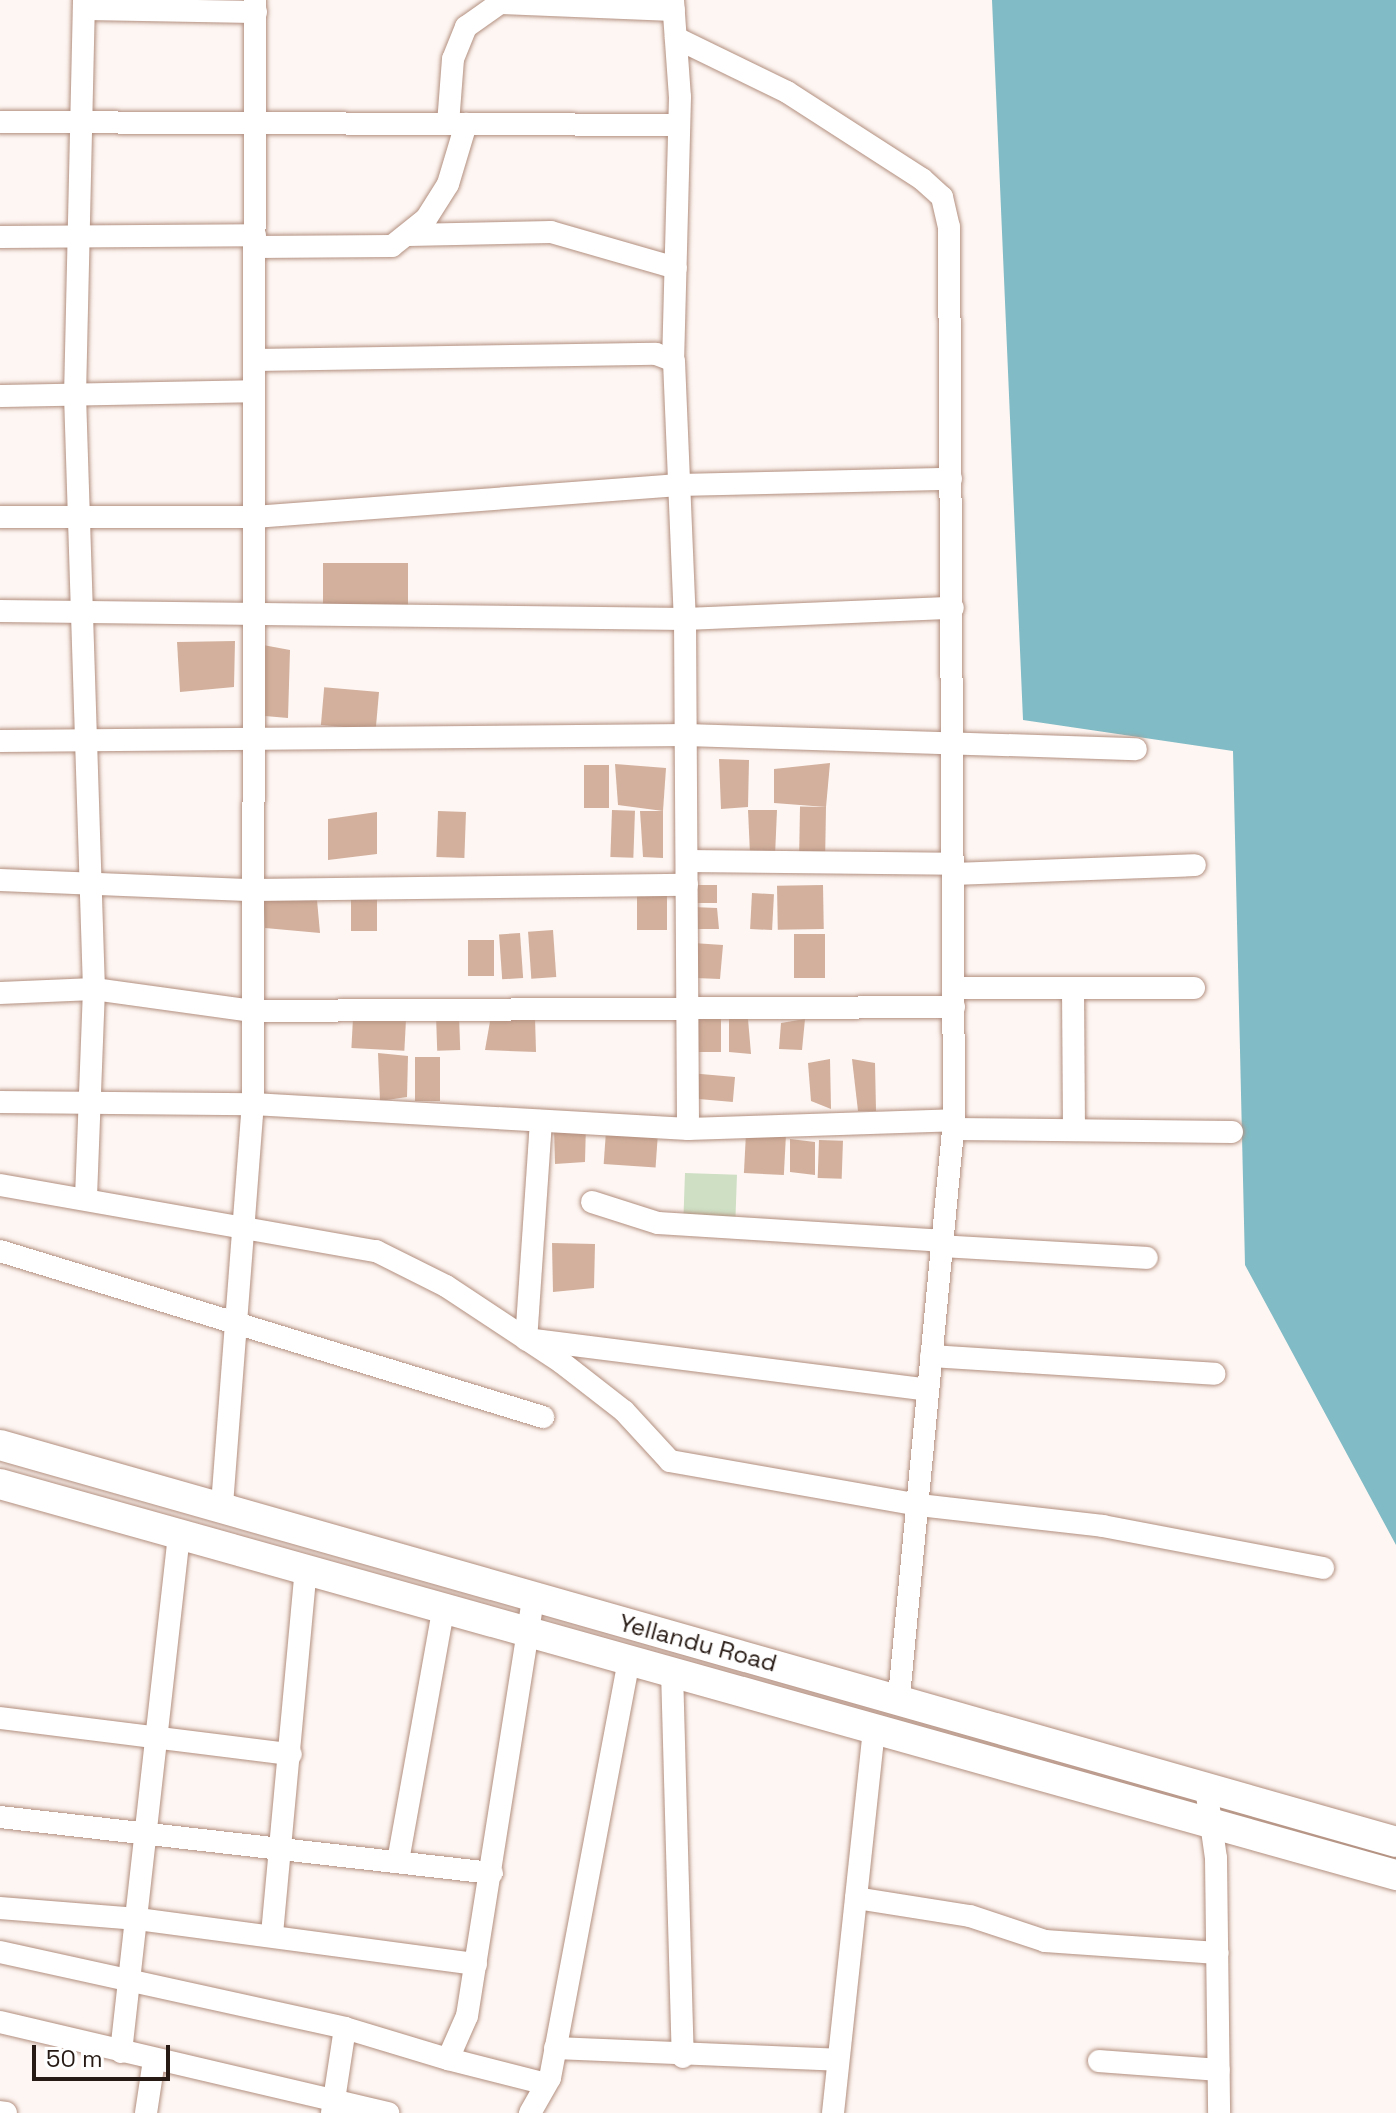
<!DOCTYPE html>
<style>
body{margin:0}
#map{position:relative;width:1396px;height:2113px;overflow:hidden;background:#fef6f3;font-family:"Space Grotesk",sans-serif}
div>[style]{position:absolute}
.green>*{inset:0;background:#cedfc4;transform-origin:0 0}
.water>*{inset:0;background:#81bbc5}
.building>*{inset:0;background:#d2b09d;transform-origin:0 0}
.roads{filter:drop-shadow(0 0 2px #b28f7f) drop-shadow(0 0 2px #b28f7f)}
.minor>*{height:22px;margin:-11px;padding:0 11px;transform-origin:11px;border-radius:11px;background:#fff}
.secondary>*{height:30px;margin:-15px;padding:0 15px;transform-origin:15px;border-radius:15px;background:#fff}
span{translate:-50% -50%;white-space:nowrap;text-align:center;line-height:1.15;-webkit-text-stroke:7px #fff;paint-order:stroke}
.street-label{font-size:24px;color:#271a14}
.scale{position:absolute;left:32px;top:2045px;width:138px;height:36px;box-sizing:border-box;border:4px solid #271a14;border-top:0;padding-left:10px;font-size:24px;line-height:28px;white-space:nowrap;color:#271a14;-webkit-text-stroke:6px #fff;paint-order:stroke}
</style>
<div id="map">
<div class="green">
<div style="left:685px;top:1173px;width:52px;height:43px;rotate:2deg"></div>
</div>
<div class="water">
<div style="clip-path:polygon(992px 0,1396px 0,1396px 1545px,1245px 1265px,1233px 751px,1023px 720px)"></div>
</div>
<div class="building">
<div style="left:323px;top:563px;width:85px;height:45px"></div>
<div style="clip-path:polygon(235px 641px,234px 687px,180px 692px,177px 642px)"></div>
<div style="clip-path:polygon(263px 645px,290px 650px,288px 718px,265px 716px)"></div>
<div style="left:379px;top:692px;width:38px;height:55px;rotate:95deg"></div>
<div style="clip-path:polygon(719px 759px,749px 760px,748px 807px,721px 809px)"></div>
<div style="clip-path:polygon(830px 763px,826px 807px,774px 803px,774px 769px)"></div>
<div style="clip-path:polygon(615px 764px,666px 768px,663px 811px,618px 805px)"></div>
<div style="left:584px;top:765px;width:25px;height:43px"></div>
<div style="left:826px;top:807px;width:47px;height:26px;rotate:91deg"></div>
<div style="left:612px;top:810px;width:23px;height:47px;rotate:2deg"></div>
<div style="clip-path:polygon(748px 810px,777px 810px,775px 856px,750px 854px)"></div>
<div style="left:438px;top:811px;width:28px;height:46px;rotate:2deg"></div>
<div style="clip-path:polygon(640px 811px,663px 811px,663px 858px,643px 857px)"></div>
<div style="clip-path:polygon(377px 812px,377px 854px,328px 860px,328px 819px)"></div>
<div style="left:694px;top:885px;width:23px;height:18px"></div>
<div style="left:823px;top:885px;width:44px;height:46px;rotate:89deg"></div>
<div style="clip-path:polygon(263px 890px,317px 900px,320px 933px,265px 928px)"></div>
<div style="left:637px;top:890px;width:30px;height:40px"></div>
<div style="left:752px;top:893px;width:22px;height:36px;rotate:3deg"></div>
<div style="left:351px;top:896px;width:26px;height:35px"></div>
<div style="clip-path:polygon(692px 907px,717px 908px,719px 929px,694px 929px)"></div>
<div style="left:553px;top:930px;width:47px;height:25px;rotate:86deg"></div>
<div style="left:520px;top:933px;width:45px;height:21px;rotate:86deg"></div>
<div style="left:794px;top:934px;width:31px;height:44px"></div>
<div style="left:468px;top:940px;width:26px;height:36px"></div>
<div style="clip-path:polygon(693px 943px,723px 945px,720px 979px,695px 978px)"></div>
<div style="clip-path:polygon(729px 1009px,748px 1019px,751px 1054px,729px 1052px)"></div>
<div style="clip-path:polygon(492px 1010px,535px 1017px,536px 1052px,485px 1050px)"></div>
<div style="left:459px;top:1015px;width:35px;height:23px;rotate:88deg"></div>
<div style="left:353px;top:1018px;width:53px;height:30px;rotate:3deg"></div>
<div style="left:697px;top:1018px;width:24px;height:34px"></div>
<div style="clip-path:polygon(805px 1019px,802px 1050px,779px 1049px,781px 1023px)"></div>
<div style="clip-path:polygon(378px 1053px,408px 1056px,407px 1097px,380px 1101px)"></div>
<div style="left:415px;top:1057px;width:25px;height:44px"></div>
<div style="clip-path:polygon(830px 1059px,831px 1109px,811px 1101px,808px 1063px)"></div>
<div style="clip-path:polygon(852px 1059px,875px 1063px,876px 1111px,858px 1111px)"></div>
<div style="left:735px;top:1077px;width:25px;height:40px;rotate:95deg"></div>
<div style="clip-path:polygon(586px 1123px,585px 1162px,555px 1164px,554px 1127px)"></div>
<div style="left:606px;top:1131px;width:52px;height:33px;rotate:4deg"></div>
<div style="left:746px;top:1133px;width:40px;height:40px;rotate:3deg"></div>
<div style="clip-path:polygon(790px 1139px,815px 1142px,815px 1175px,790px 1172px)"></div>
<div style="left:819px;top:1140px;width:24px;height:38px;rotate:2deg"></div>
<div style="clip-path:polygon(552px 1243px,595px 1244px,594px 1288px,553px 1292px)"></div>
</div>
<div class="roads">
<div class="minor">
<div style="left:84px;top:0;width:395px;rotate:91.3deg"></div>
<div style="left:75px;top:395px;width:594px;rotate:88.17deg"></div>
<div style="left:94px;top:989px;width:209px;rotate:92.2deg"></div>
<div style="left:673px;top:0;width:97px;rotate:85.9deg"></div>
<div style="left:680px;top:97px;width:264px;rotate:91.5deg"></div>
<div style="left:84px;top:9px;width:172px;rotate:1deg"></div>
<div style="left:676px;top:38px;width:123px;rotate:25.9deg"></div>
<div style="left:787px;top:92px;width:161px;rotate:32.8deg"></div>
<div style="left:922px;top:179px;width:27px;rotate:42deg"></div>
<div style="left:942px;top:197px;width:31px;rotate:77deg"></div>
<div style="left:949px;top:227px;width:893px;rotate:89.68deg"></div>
<div style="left:954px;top:1120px;width:580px;rotate:95.45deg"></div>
<div style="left:0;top:122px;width:679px;rotate:0.25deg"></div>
<div style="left:448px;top:124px;width:65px;rotate:-85.6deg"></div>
<div style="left:453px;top:59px;width:35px;rotate:-68deg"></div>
<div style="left:466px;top:27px;width:42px;rotate:-35.2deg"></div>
<div style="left:500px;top:3px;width:174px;rotate:2.3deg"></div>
<div style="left:409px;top:235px;width:142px;rotate:-1.2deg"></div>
<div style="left:551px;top:232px;width:130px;rotate:16.1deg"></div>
<div style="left:0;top:237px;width:255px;rotate:-0.4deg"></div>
<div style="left:255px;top:247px;width:137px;rotate:-0.4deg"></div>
<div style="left:392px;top:246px;width:43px;rotate:-38.5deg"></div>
<div style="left:426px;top:219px;width:41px;rotate:-57.8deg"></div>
<div style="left:448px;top:184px;width:63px;rotate:-73.3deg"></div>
<div style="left:255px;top:360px;width:401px;rotate:-0.9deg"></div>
<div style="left:656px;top:354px;width:19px;rotate:21deg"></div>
<div style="left:674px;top:361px;width:258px;rotate:87.6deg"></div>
<div style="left:685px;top:619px;width:510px;rotate:89.66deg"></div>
<div style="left:0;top:396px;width:254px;rotate:-1.1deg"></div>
<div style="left:0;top:517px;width:254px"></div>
<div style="left:254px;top:517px;width:426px;rotate:-4.3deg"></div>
<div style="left:679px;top:485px;width:272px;rotate:-1.3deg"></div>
<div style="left:0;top:611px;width:685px;rotate:0.67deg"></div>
<div style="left:685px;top:619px;width:268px;rotate:-2.4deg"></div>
<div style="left:0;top:741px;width:686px;rotate:-0.5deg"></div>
<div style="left:686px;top:735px;width:450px;rotate:1.8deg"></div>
<div style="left:687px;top:861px;width:266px;rotate:0.6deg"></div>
<div style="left:953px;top:874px;width:242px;rotate:-2.1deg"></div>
<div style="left:0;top:880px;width:253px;rotate:2.3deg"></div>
<div style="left:253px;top:890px;width:434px;rotate:-0.7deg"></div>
<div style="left:954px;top:988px;width:240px"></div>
<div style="left:1073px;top:988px;width:142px;rotate:89.6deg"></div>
<div style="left:0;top:993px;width:94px;rotate:-2.4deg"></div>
<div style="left:94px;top:989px;width:160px;rotate:7.9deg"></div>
<div style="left:252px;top:1011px;width:702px;rotate:-0.33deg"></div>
<div style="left:0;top:1102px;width:253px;rotate:0.5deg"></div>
<div style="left:253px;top:1104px;width:436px;rotate:3.3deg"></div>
<div style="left:688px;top:1129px;width:266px;rotate:-1.9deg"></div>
<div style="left:541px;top:1121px;width:219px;rotate:93.9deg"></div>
<div style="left:526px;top:1339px;width:405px;rotate:7.2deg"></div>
<div style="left:953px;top:1129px;width:279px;rotate:0.6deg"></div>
<div style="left:0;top:1185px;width:382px;rotate:10deg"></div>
<div style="left:376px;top:1251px;width:78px;rotate:26.6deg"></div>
<div style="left:446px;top:1286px;width:138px;rotate:33.5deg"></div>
<div style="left:561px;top:1362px;width:80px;rotate:37.9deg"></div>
<div style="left:624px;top:1411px;width:68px;rotate:47.4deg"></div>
<div style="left:670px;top:1461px;width:253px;rotate:10deg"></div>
<div style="left:919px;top:1505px;width:185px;rotate:6.5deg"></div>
<div style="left:1103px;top:1526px;width:224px;rotate:10.8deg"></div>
<div style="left:592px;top:1202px;width:69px;rotate:17.7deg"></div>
<div style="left:658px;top:1223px;width:284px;rotate:3.6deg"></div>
<div style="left:940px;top:1246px;width:207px;rotate:3.3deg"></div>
<div style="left:0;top:1251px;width:568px;rotate:17deg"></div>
<div style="left:931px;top:1356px;width:284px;rotate:3.6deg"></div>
<div style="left:222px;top:1505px;width:402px;rotate:-85.6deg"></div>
<div style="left:253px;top:1104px;width:1104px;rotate:-89.9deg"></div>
<div style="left:672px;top:1671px;width:386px;rotate:88.4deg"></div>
<div style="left:0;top:1718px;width:293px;rotate:7.1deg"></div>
<div style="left:1206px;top:1788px;width:71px;rotate:81.9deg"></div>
<div style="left:1216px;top:1858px;width:255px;rotate:89.3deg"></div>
<div style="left:0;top:1817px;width:495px;rotate:6.5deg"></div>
<div style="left:398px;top:1861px;width:255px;rotate:-79.8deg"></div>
<div style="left:856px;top:1898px;width:115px;rotate:9deg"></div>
<div style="left:970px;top:1916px;width:79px;rotate:18.4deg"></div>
<div style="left:1045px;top:1941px;width:173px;rotate:4deg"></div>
<div style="left:0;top:1908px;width:138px;rotate:4.6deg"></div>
<div style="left:138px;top:1919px;width:341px;rotate:7.6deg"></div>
<div style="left:272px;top:1934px;width:366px;rotate:-84.7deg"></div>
<div style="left:0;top:1952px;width:353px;rotate:12.4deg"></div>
<div style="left:0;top:2022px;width:399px;rotate:13.2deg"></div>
<div style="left:555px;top:2048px;width:283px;rotate:2.4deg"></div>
<div style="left:121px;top:2052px;width:520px;rotate:-83.6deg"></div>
<div style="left:448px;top:2059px;width:101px;rotate:14.3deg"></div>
<div style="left:1099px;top:2061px;width:120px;rotate:4.3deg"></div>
<div style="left:0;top:2112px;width:6px;rotate:9deg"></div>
<div style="left:146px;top:2113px;width:54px;rotate:-81.4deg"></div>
<div style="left:332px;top:2113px;width:86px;rotate:-81.3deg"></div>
<div style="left:345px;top:2028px;width:108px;rotate:16.8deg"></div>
<div style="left:448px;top:2059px;width:47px;rotate:-66.2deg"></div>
<div style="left:467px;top:2016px;width:422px;rotate:-81deg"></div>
<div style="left:530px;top:2113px;width:40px;rotate:-60.3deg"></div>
<div style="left:550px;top:2078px;width:427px;rotate:-79.3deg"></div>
<div style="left:833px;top:2113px;width:387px;rotate:-83.9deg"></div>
</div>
<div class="secondary">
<div style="left:0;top:1445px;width:1451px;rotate:15.87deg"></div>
<div style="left:0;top:1484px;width:1450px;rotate:15.65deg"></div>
</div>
</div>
<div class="street-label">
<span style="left:698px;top:1643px;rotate:15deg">Yellandu Road</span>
</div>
<div class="scale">50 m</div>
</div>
